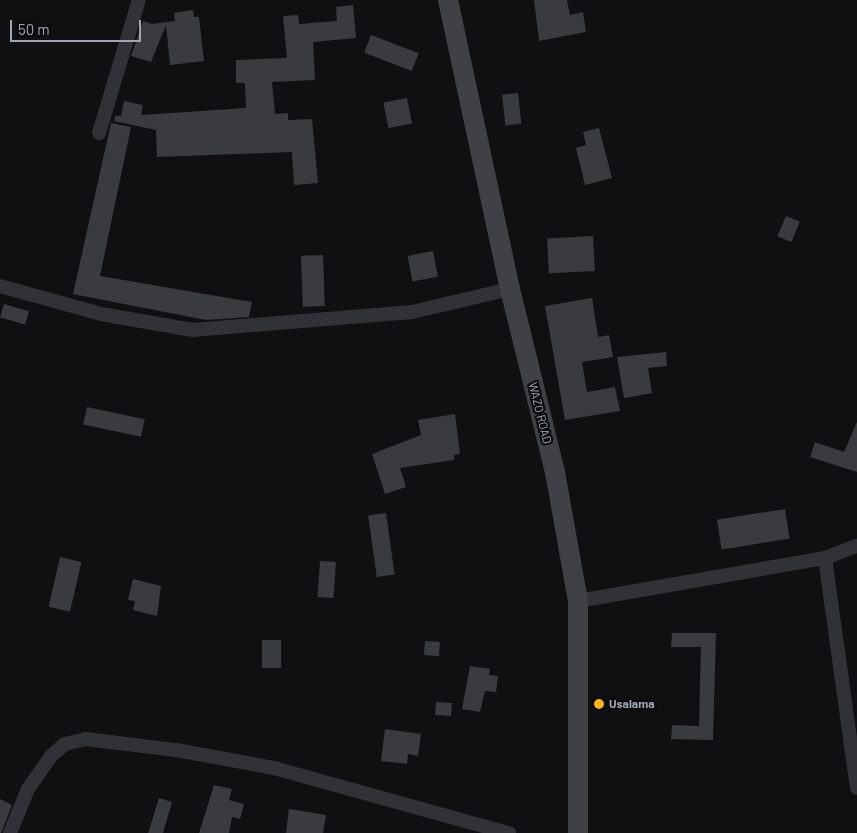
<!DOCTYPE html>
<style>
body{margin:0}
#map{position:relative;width:857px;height:833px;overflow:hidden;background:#101012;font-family:Barlow,sans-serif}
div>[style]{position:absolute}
.building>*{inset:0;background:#3a3b3f;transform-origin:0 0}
.minor>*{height:14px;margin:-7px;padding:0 7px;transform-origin:7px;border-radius:7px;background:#313237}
.secondary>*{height:20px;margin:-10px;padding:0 10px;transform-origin:10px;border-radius:10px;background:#3f4147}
.dots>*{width:14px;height:14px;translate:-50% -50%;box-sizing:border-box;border:2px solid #0b0b0d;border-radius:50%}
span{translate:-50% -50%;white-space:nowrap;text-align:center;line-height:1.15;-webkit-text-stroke:4.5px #0b0b0d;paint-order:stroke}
.street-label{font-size:12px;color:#a0a6b3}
.poi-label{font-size:12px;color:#a0a6b3;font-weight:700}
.left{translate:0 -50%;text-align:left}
.scale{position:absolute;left:10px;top:20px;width:131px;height:22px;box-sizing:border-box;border:2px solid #a0a6b3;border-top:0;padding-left:6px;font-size:15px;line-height:18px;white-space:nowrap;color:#a0a6b3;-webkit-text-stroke:4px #0b0b0d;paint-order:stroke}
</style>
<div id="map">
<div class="building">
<div style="clip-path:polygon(534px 0,567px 0,570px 15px,583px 12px,586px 32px,539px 41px)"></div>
<div style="clip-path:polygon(353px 5px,356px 38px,313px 42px,315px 80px,272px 82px,275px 114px,288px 113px,288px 120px,312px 119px,318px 183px,294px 185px,292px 152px,157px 157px,156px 130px,114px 121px,115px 116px,121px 116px,124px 101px,143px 105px,141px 115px,246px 108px,245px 83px,236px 83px,236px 60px,287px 58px,283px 16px,298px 15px,299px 24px,337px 21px,336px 7px)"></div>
<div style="clip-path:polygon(193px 10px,194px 17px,199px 17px,204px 61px,170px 65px,166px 25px,151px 62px,131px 56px,143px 21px,152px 24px,175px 21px,174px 13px)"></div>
<div style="left:371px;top:35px;width:51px;height:19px;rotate:21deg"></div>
<div style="left:518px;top:93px;width:31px;height:16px;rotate:84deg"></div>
<div style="left:407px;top:98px;width:26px;height:24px;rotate:79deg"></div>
<div style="clip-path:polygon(111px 123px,131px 127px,100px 276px,252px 302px,249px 317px,206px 320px,73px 294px)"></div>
<div style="clip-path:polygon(599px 128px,612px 178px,585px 185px,576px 148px,586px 145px,583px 132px)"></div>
<div style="left:786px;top:216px;width:15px;height:22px;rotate:23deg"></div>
<div style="left:593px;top:236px;width:35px;height:46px;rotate:87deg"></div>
<div style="left:433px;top:251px;width:26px;height:26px;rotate:79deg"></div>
<div style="left:323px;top:255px;width:51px;height:22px;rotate:88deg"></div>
<div style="clip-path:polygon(592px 298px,598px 337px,609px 335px,613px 357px,582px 362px,587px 392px,615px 387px,620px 411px,565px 420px,545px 306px)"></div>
<div style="left:4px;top:304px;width:26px;height:14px;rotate:16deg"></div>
<div style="clip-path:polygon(666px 352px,667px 366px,648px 368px,652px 393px,624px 398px,617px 357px)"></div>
<div style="left:87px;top:407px;width:59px;height:18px;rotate:12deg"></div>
<div style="clip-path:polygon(455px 414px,460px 454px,454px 455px,454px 460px,400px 468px,406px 487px,385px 494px,372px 454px,421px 435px,418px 420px)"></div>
<div style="clip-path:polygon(857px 422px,857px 472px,810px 457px,815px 442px,844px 452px)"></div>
<div style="left:785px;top:509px;width:30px;height:69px;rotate:81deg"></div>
<div style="left:386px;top:513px;width:62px;height:18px;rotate:82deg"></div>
<div style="left:60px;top:557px;width:22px;height:51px;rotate:13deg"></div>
<div style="left:320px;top:561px;width:16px;height:36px;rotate:4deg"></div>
<div style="clip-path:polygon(133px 579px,161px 586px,157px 616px,133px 610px,135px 601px,128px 600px)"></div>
<div style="clip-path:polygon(672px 633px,716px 633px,713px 740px,671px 739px,672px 725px,699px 726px,701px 647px,671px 647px)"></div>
<div style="left:262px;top:640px;width:19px;height:28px"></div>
<div style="left:425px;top:641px;width:15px;height:14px;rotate:4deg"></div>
<div style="clip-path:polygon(470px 666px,490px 669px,489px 675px,498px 676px,496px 692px,485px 691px,480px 712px,462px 709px)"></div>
<div style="left:436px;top:702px;width:16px;height:13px;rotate:4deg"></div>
<div style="clip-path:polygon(385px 729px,421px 734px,418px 756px,408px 754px,407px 764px,381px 761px)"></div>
<div style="clip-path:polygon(214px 785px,232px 789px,229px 800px,244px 804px,240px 819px,232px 817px,229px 833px,199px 833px)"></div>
<div style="clip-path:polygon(159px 798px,172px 802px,163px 833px,148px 833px)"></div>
<div style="clip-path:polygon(0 799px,12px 805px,1px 833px,0 833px)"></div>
<div style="clip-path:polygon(289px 809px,326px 815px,323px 833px,286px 833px)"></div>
</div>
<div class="minor">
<div style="left:99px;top:133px;width:139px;rotate:-73.3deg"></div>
<div style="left:0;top:286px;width:105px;rotate:15.5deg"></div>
<div style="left:101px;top:314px;width:93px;rotate:9.9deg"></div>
<div style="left:193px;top:330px;width:220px;rotate:-4.7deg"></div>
<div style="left:412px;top:312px;width:101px;rotate:-13.2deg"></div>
<div style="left:825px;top:558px;width:232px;rotate:82.1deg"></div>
<div style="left:578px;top:601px;width:251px;rotate:-9.9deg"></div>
<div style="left:825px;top:558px;width:34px;rotate:-21deg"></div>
<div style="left:10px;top:833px;width:48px;rotate:-67.8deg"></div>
<div style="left:28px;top:789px;width:40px;rotate:-55.1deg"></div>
<div style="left:51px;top:756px;width:18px;rotate:-41deg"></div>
<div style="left:65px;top:744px;width:22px;rotate:-13deg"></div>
<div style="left:86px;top:739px;width:91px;rotate:7deg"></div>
<div style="left:176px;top:750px;width:100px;rotate:10.4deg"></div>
<div style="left:274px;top:768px;width:244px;rotate:15.5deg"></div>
</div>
<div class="secondary">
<div style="left:448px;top:0;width:296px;rotate:77.9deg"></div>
<div style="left:510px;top:289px;width:188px;rotate:76.2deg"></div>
<div style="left:555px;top:472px;width:131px;rotate:79.9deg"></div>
<div style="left:578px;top:601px;width:232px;rotate:90deg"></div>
</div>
<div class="dots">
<div style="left:599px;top:704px;background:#fbb21f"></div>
</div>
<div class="street-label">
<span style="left:540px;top:413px;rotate:76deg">WAZO ROAD</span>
</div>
<div class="poi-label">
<span class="left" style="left:609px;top:704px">Usalama</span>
</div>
<div class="scale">50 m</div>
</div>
